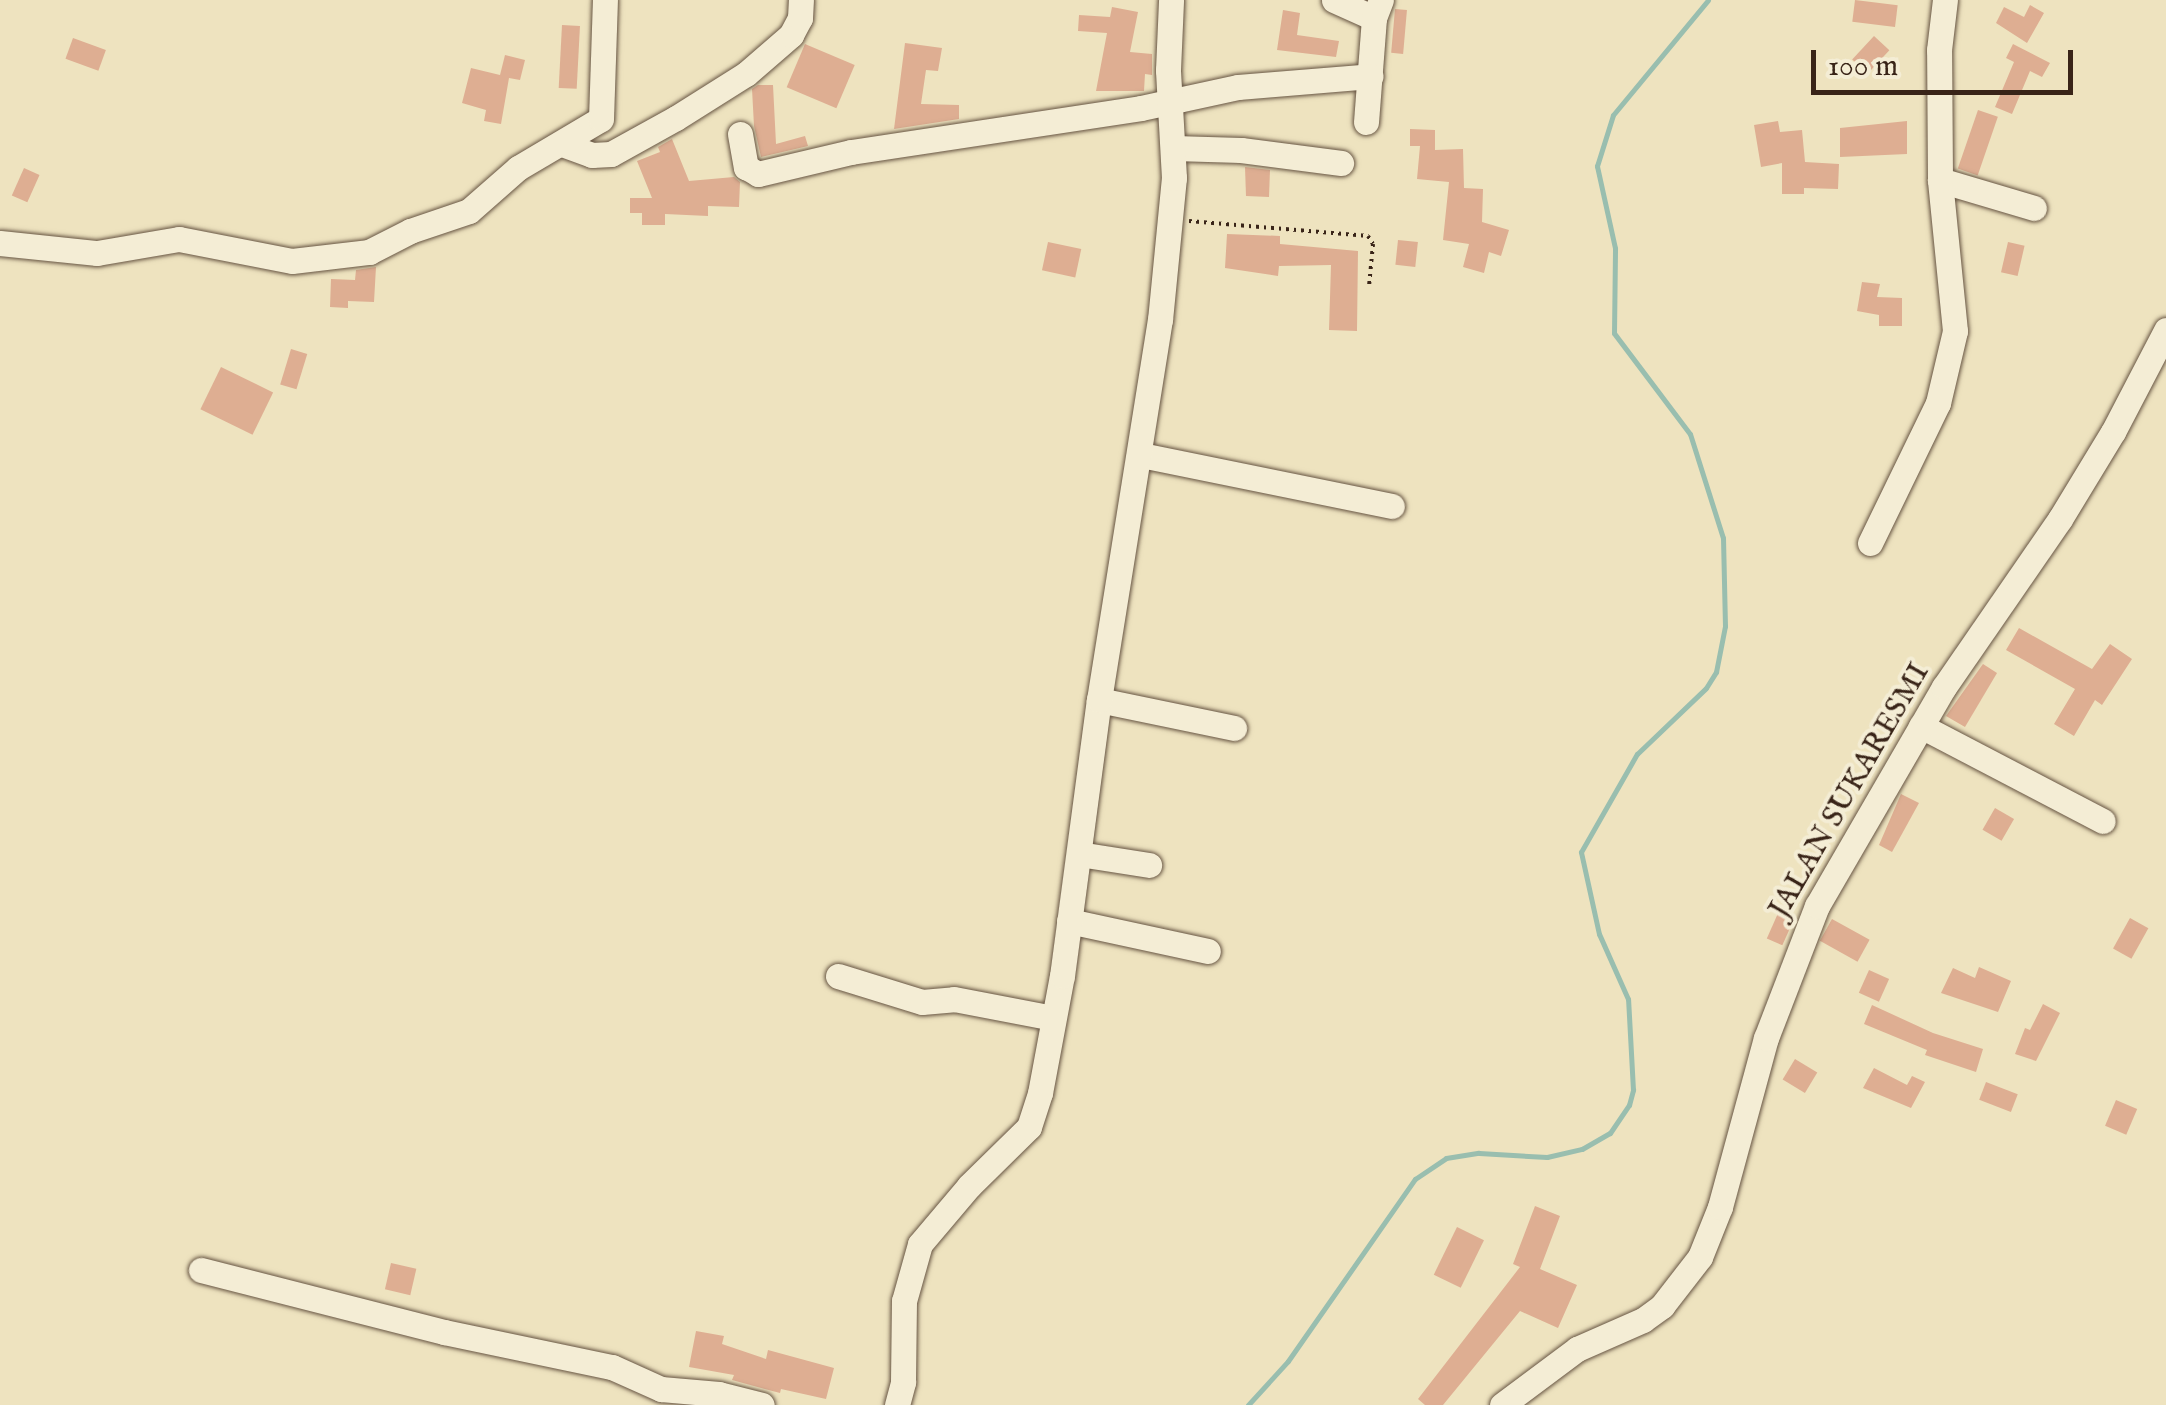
<!DOCTYPE html>
<style>
body{margin:0}
#map{position:relative;width:2166px;height:1405px;overflow:hidden;background:#eee3bf;font-family:"IM FELL English",serif}
div>[style]{position:absolute}
.stream>*{height:5px;margin:-2.5px;padding:0 2.5px;transform-origin:2.5px;border-radius:2.5px;background:#99beaf}
.building>*{inset:0;background:#deae92;transform-origin:0 0}
.path>*{height:4px;margin-top:-2px;transform-origin:0;background:repeating-linear-gradient(90deg,#392418 0 2.5px,transparent 0 7.5px)}
.roads{filter:drop-shadow(0 0 2px #665442) drop-shadow(0 0 2px #665442)}
.minor>*{height:25px;margin:-12.5px;padding:0 12.5px;transform-origin:12.5px;border-radius:12.5px;background:#f4edd5}
span{translate:-50% -50%;white-space:nowrap;text-align:center;line-height:1.15;-webkit-text-stroke:8px #f4edd5;paint-order:stroke}
.street-label{font-size:30px;color:#392418}
.scale{position:absolute;left:1811px;top:50px;width:262px;height:45px;box-sizing:border-box;border:5px solid #392418;border-top:0;padding-left:12px;font-size:30px;line-height:35px;white-space:nowrap;color:#392418;-webkit-text-stroke:8px #f4edd5;paint-order:stroke}
</style>
<div id="map">
<div class="stream">
<div style="left:1248px;top:1405px;width:59px;rotate:-47.7deg"></div>
<div style="left:1288px;top:1361px;width:222px;rotate:-55.1deg"></div>
<div style="left:1415px;top:1179px;width:37px;rotate:-34deg"></div>
<div style="left:1446px;top:1158px;width:33px;rotate:-9deg"></div>
<div style="left:1479px;top:1153px;width:68px;rotate:3.4deg"></div>
<div style="left:1547px;top:1157px;width:36px;rotate:-13deg"></div>
<div style="left:1582px;top:1149px;width:32px;rotate:-30deg"></div>
<div style="left:1610px;top:1133px;width:34px;rotate:-56deg"></div>
<div style="left:1629px;top:1105px;width:16px;rotate:-75deg"></div>
<div style="left:1633px;top:1090px;width:91px;rotate:-93.1deg"></div>
<div style="left:1628px;top:999px;width:71px;rotate:-114deg"></div>
<div style="left:1599px;top:934px;width:84px;rotate:-102.4deg"></div>
<div style="left:1581px;top:852px;width:113px;rotate:-60.3deg"></div>
<div style="left:1637px;top:754px;width:95px;rotate:-43.7deg"></div>
<div style="left:1706px;top:688px;width:19px;rotate:-58deg"></div>
<div style="left:1716px;top:672px;width:47px;rotate:-78.9deg"></div>
<div style="left:1725px;top:626px;width:88px;rotate:-91.3deg"></div>
<div style="left:1723px;top:538px;width:109px;rotate:-107.6deg"></div>
<div style="left:1690px;top:434px;width:126px;rotate:-127deg"></div>
<div style="left:1614px;top:333px;width:85px;rotate:-89.3deg"></div>
<div style="left:1615px;top:248px;width:84px;rotate:-102.4deg"></div>
<div style="left:1597px;top:166px;width:53px;rotate:-72.6deg"></div>
<div style="left:1613px;top:115px;width:149px;rotate:-50.4deg"></div>
</div>
<div class="building">
<div style="left:1855px;top:0;width:43px;height:22px;rotate:7deg"></div>
<div style="clip-path:polygon(2030px 5px,2044px 13px,2027px 43px,1996px 23px,2004px 7px,2024px 17px)"></div>
<div style="clip-path:polygon(1112px 7px,1138px 12px,1130px 52px,1152px 54px,1152px 75px,1145px 74px,1144px 91px,1096px 91px,1107px 33px,1078px 31px,1079px 15px,1110px 17px)"></div>
<div style="left:1395px;top:9px;width:12px;height:44px;rotate:5deg"></div>
<div style="clip-path:polygon(1283px 10px,1300px 13px,1297px 35px,1339px 41px,1336px 57px,1277px 50px)"></div>
<div style="left:562px;top:25px;width:18px;height:63px;rotate:3deg"></div>
<div style="left:1874px;top:36px;width:21px;height:32px;rotate:43deg"></div>
<div style="left:73px;top:38px;width:35px;height:22px;rotate:20deg"></div>
<div style="clip-path:polygon(905px 43px,942px 48px,938px 71px,926px 70px,921px 104px,959px 105px,959px 119px,894px 129px)"></div>
<div style="left:805px;top:44px;width:54px;height:47px;rotate:23deg"></div>
<div style="clip-path:polygon(2013px 44px,2050px 63px,2042px 77px,2030px 71px,2012px 114px,1995px 107px,2014px 62px,2006px 58px)"></div>
<div style="clip-path:polygon(505px 55px,525px 60px,520px 80px,509px 78px,501px 124px,484px 121px,486px 110px,462px 103px,471px 68px,500px 75px)"></div>
<div style="clip-path:polygon(758px 85px,773px 85px,776px 144px,805px 136px,808px 146px,761px 157px,754px 126px,752px 89px)"></div>
<div style="left:1978px;top:110px;width:21px;height:62px;rotate:19deg"></div>
<div style="clip-path:polygon(1778px 121px,1780px 132px,1802px 130px,1805px 162px,1839px 164px,1838px 189px,1804px 188px,1804px 194px,1782px 194px,1782px 163px,1761px 167px,1754px 125px)"></div>
<div style="clip-path:polygon(1907px 121px,1907px 154px,1840px 157px,1840px 128px)"></div>
<div style="clip-path:polygon(1410px 129px,1435px 130px,1435px 150px,1463px 149px,1464px 188px,1483px 189px,1482px 222px,1509px 230px,1501px 256px,1489px 252px,1484px 273px,1463px 267px,1469px 244px,1443px 240px,1449px 182px,1417px 179px,1420px 146px,1410px 146px)"></div>
<div style="clip-path:polygon(672px 139px,689px 181px,734px 177px,740px 182px,739px 207px,708px 206px,708px 216px,665px 214px,665px 225px,642px 225px,642px 213px,630px 213px,630px 198px,652px 198px,637px 161px,660px 152px,658px 147px)"></div>
<div style="clip-path:polygon(1245px 167px,1270px 170px,1269px 197px,1246px 196px)"></div>
<div style="left:24px;top:168px;width:17px;height:30px;rotate:24deg"></div>
<div style="clip-path:polygon(1227px 234px,1280px 236px,1280px 244px,1358px 251px,1357px 331px,1329px 330px,1331px 265px,1279px 266px,1278px 276px,1225px 268px)"></div>
<div style="left:1398px;top:240px;width:20px;height:25px;rotate:6deg"></div>
<div style="left:1048px;top:242px;width:34px;height:29px;rotate:12deg"></div>
<div style="left:2008px;top:242px;width:17px;height:31px;rotate:13deg"></div>
<div style="clip-path:polygon(376px 267px,374px 302px,348px 301px,348px 308px,330px 307px,331px 279px,355px 280px,356px 270px)"></div>
<div style="clip-path:polygon(1862px 282px,1880px 284px,1877px 297px,1902px 298px,1902px 326px,1879px 326px,1879px 315px,1857px 311px)"></div>
<div style="left:291px;top:349px;width:17px;height:37px;rotate:17deg"></div>
<div style="left:221px;top:367px;width:58px;height:47px;rotate:26deg"></div>
<div style="clip-path:polygon(2019px 628px,2092px 669px,2110px 644px,2132px 659px,2102px 705px,2095px 700px,2074px 736px,2054px 724px,2075px 689px,2006px 650px)"></div>
<div style="clip-path:polygon(1983px 664px,1997px 673px,1965px 727px,1946px 716px)"></div>
<div style="clip-path:polygon(1901px 794px,1919px 803px,1892px 852px,1879px 845px)"></div>
<div style="left:1995px;top:808px;width:22px;height:25px;rotate:30deg"></div>
<div style="left:1779px;top:911px;width:17px;height:30px;rotate:24deg"></div>
<div style="left:2130px;top:918px;width:21px;height:35px;rotate:29deg"></div>
<div style="left:1832px;top:919px;width:43px;height:25px;rotate:29deg"></div>
<div style="clip-path:polygon(1979px 967px,2011px 981px,1998px 1012px,1941px 993px,1953px 968px,1975px 978px)"></div>
<div style="left:1869px;top:970px;width:22px;height:25px;rotate:24deg"></div>
<div style="clip-path:polygon(2043px 1004px,2060px 1013px,2036px 1061px,2015px 1054px,2025px 1028px,2030px 1030px)"></div>
<div style="clip-path:polygon(1872px 1005px,1933px 1033px,1983px 1049px,1976px 1072px,1925px 1055px,1927px 1050px,1864px 1024px)"></div>
<div style="left:1795px;top:1059px;width:26px;height:24px;rotate:31deg"></div>
<div style="clip-path:polygon(1874px 1068px,1907px 1085px,1912px 1076px,1925px 1082px,1911px 1108px,1863px 1088px)"></div>
<div style="left:1986px;top:1082px;width:34px;height:19px;rotate:21deg"></div>
<div style="left:2116px;top:1100px;width:23px;height:28px;rotate:23deg"></div>
<div style="clip-path:polygon(1535px 1206px,1560px 1216px,1540px 1269px,1577px 1285px,1558px 1328px,1520px 1311px,1443px 1405px,1425px 1405px,1418px 1399px,1520px 1267px,1513px 1264px)"></div>
<div style="left:1457px;top:1227px;width:30px;height:53px;rotate:26deg"></div>
<div style="left:391px;top:1263px;width:26px;height:27px;rotate:13deg"></div>
<div style="clip-path:polygon(696px 1331px,724px 1336px,722px 1344px,766px 1359px,768px 1350px,834px 1368px,826px 1399px,781px 1389px,780px 1393px,732px 1380px,734px 1375px,689px 1367px)"></div>
</div>
<div class="path">
<div style="left:1189px;top:221px;width:180px;rotate:4.8deg"></div>
<div style="left:1368px;top:236px;width:9px;rotate:58deg"></div>
<div style="left:1373px;top:244px;width:42px;rotate:95.4deg"></div>
</div>
<div class="roads">
<div class="minor">
<div style="left:1334px;top:0;width:44px;rotate:24.2deg"></div>
<div style="left:1366px;top:122px;width:104px;rotate:-85.6deg"></div>
<div style="left:1374px;top:18px;width:19px;rotate:-69deg"></div>
<div style="left:740px;top:134px;width:34px;rotate:80deg"></div>
<div style="left:746px;top:167px;width:14px;rotate:30deg"></div>
<div style="left:758px;top:174px;width:96px;rotate:-13.3deg"></div>
<div style="left:851px;top:152px;width:293px;rotate:-8.6deg"></div>
<div style="left:1141px;top:108px;width:99px;rotate:-12.2deg"></div>
<div style="left:1238px;top:87px;width:133px;rotate:-4.7deg"></div>
<div style="left:562px;top:144px;width:32px;rotate:20deg"></div>
<div style="left:592px;top:155px;width:19px;rotate:-3deg"></div>
<div style="left:611px;top:154px;width:74px;rotate:-29deg"></div>
<div style="left:676px;top:118px;width:83px;rotate:-32.2deg"></div>
<div style="left:746px;top:74px;width:60px;rotate:-40.9deg"></div>
<div style="left:791px;top:35px;width:19px;rotate:-62deg"></div>
<div style="left:800px;top:18px;width:18px;rotate:-87deg"></div>
<div style="left:1174px;top:148px;width:67px;rotate:1.7deg"></div>
<div style="left:1241px;top:150px;width:101px;rotate:7.4deg"></div>
<div style="left:1940px;top:180px;width:98px;rotate:16.6deg"></div>
<div style="left:0;top:243px;width:98px;rotate:5.9deg"></div>
<div style="left:97px;top:253px;width:83px;rotate:-9.7deg"></div>
<div style="left:179px;top:239px;width:115px;rotate:11deg"></div>
<div style="left:292px;top:261px;width:78px;rotate:-6.7deg"></div>
<div style="left:369px;top:252px;width:46px;rotate:-27.1deg"></div>
<div style="left:410px;top:231px;width:62px;rotate:-18.7deg"></div>
<div style="left:469px;top:211px;width:65px;rotate:-41.3deg"></div>
<div style="left:518px;top:168px;width:96px;rotate:-30.6deg"></div>
<div style="left:601px;top:119px;width:119px;rotate:-88.1deg"></div>
<div style="left:1141px;top:455px;width:256px;rotate:11.5deg"></div>
<div style="left:1870px;top:543px;width:156px;rotate:-64.1deg"></div>
<div style="left:1938px;top:403px;width:74px;rotate:-76.7deg"></div>
<div style="left:1955px;top:331px;width:152px;rotate:-95.7deg"></div>
<div style="left:1940px;top:180px;width:130px;rotate:-90.4deg"></div>
<div style="left:1939px;top:50px;width:50px;rotate:-83.2deg"></div>
<div style="left:1099px;top:700px;width:138px;rotate:11.7deg"></div>
<div style="left:1921px;top:726px;width:205px;rotate:27.6deg"></div>
<div style="left:1079px;top:854px;width:71px;rotate:8.9deg"></div>
<div style="left:1069px;top:921px;width:142px;rotate:12.2deg"></div>
<div style="left:838px;top:976px;width:88px;rotate:17.2deg"></div>
<div style="left:922px;top:1002px;width:32px;rotate:-5deg"></div>
<div style="left:954px;top:999px;width:101px;rotate:10.9deg"></div>
<div style="left:201px;top:1270px;width:251px;rotate:14.3deg"></div>
<div style="left:444px;top:1332px;width:172px;rotate:11.8deg"></div>
<div style="left:612px;top:1367px;width:54px;rotate:24.2deg"></div>
<div style="left:661px;top:1389px;width:58px;rotate:4.9deg"></div>
<div style="left:719px;top:1394px;width:44px;rotate:14.3deg"></div>
<div style="left:897px;top:1405px;width:24px;rotate:-75deg"></div>
<div style="left:903px;top:1382px;width:81px;rotate:-89.3deg"></div>
<div style="left:904px;top:1301px;width:59px;rotate:-74.3deg"></div>
<div style="left:920px;top:1244px;width:76px;rotate:-49.8deg"></div>
<div style="left:969px;top:1186px;width:84px;rotate:-44.5deg"></div>
<div style="left:1029px;top:1127px;width:36px;rotate:-72deg"></div>
<div style="left:1040px;top:1093px;width:119px;rotate:-79.4deg"></div>
<div style="left:1062px;top:976px;width:278px;rotate:-82.4deg"></div>
<div style="left:1099px;top:700px;width:385px;rotate:-80.9deg"></div>
<div style="left:1160px;top:320px;width:143px;rotate:-84.4deg"></div>
<div style="left:1174px;top:178px;width:108px;rotate:-93.2deg"></div>
<div style="left:1168px;top:70px;width:70px;rotate:-87.5deg"></div>
<div style="left:1502px;top:1405px;width:94px;rotate:-36.7deg"></div>
<div style="left:1577px;top:1349px;width:72px;rotate:-23.7deg"></div>
<div style="left:1643px;top:1320px;width:24px;rotate:-36deg"></div>
<div style="left:1662px;top:1306px;width:62px;rotate:-52.2deg"></div>
<div style="left:1700px;top:1257px;width:54px;rotate:-68.2deg"></div>
<div style="left:1720px;top:1207px;width:175px;rotate:-74.8deg"></div>
<div style="left:1766px;top:1038px;width:142px;rotate:-68.9deg"></div>
<div style="left:1817px;top:906px;width:253px;rotate:-59.9deg"></div>
<div style="left:1944px;top:687px;width:204px;rotate:-55.4deg"></div>
<div style="left:2060px;top:519px;width:102px;rotate:-58.7deg"></div>
<div style="left:2113px;top:432px;width:115px;rotate:-62.5deg"></div>
</div>
</div>
<div class="street-label">
<span style="left:1850px;top:791px;rotate:-60deg">JALAN SUKARESMI</span>
</div>
<div class="scale">100 m</div>
</div>
